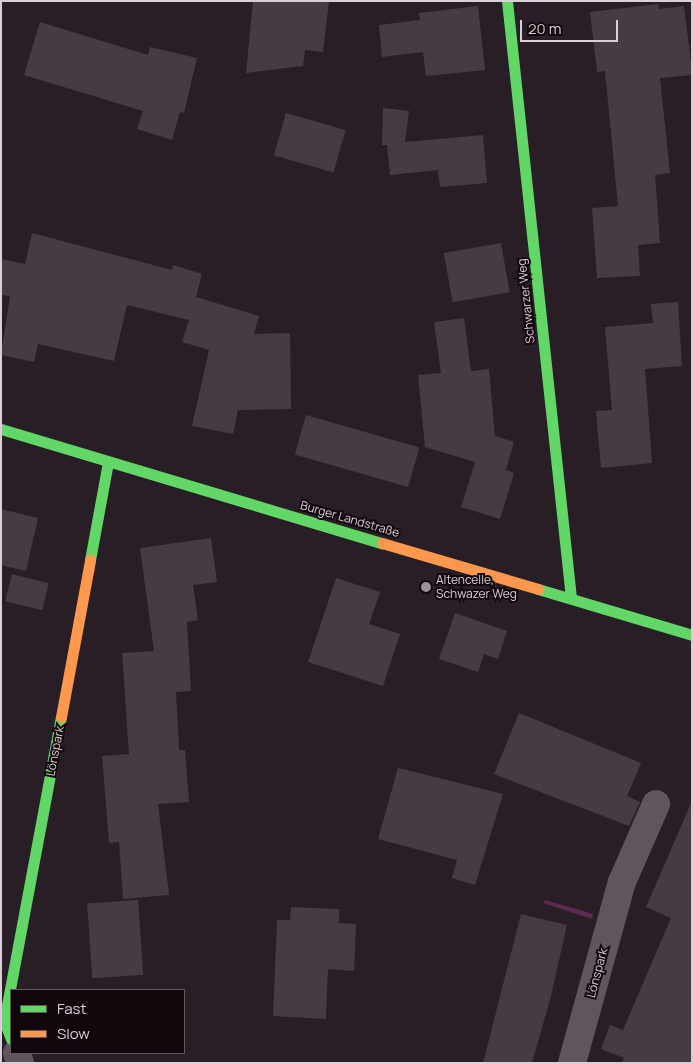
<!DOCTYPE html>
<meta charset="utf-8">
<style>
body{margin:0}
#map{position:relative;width:693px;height:1064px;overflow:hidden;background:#281f26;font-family:Manrope,sans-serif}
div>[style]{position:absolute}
.green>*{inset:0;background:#5d2950}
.building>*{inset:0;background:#443c42;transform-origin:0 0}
.street>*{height:28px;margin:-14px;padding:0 14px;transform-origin:14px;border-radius:14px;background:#5e565c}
.fast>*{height:11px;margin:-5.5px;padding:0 5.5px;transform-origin:5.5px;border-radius:5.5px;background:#63d668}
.slow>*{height:11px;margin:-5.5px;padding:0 5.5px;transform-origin:5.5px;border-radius:5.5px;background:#ff974d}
.dots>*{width:14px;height:14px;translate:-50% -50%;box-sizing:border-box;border:2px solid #10080d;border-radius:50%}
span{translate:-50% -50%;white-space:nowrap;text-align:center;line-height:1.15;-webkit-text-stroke:4px #10080d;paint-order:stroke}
.street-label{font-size:12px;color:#dacfd6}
.poi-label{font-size:12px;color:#dacfd6}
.left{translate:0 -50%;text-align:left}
.frame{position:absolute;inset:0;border:2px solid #dacfd6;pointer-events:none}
.legend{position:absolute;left:10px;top:989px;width:175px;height:65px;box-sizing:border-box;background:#10080d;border:1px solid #61585d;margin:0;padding:6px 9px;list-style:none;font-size:15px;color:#dacfd6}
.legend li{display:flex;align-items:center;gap:10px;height:25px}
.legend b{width:25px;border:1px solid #61585d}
.scale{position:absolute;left:520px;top:20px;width:98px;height:22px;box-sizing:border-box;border:2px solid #dacfd6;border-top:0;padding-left:6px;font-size:15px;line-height:18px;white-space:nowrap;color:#dacfd6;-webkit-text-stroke:4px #10080d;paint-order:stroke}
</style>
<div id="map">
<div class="green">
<div style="clip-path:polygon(545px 900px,593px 914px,592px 919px,543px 903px)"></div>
</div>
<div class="building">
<div style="clip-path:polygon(253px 1px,329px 1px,323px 52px,305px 50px,303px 66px,246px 73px)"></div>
<div style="clip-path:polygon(658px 4px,659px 9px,684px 6px,692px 71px,692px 75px,660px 78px,670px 173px,655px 175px,660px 243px,638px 245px,640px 276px,597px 278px,592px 208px,618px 206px,605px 71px,597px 72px,590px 12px)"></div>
<div style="clip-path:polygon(478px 6px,485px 70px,426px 76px,423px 52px,382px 57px,379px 25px,420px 20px,419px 13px)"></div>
<div style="clip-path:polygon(40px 22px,148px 55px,150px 47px,197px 58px,184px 113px,180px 112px,172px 140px,137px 129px,143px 111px,24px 75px)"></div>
<div style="clip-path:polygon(383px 108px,409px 111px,405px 142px,483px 135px,487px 183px,440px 187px,438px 170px,390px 175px,387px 145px,382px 145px)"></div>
<div style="left:286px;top:113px;width:62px;height:44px;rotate:16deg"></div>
<div style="clip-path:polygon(32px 233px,172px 270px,173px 265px,202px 274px,196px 297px,259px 316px,254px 334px,290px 333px,291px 409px,238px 410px,233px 434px,192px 426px,209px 350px,182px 342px,189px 320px,127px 305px,114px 361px,38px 344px,34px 362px,1px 355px,10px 296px,1px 295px,1px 259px,25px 264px)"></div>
<div style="left:501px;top:243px;width:50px;height:58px;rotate:80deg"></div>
<div style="clip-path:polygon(678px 302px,682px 366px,645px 369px,652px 463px,601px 468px,596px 411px,612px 410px,605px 327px,653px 323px,651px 304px)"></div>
<div style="clip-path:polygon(464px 318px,471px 371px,489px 369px,495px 436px,514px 442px,506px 470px,514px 473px,500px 519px,461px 507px,475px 462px,425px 447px,418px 375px,441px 373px,434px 322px)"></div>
<div style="left:306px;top:415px;width:118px;height:41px;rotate:16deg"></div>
<div style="clip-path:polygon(1px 509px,38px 518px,26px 571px,1px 565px)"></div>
<div style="clip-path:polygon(211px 538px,217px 582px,193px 585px,198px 620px,187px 622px,191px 691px,176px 692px,179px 750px,185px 750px,189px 802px,158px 804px,169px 895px,123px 899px,119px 842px,109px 843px,102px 756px,129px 754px,122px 653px,154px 651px,140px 548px)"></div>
<div style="left:12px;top:574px;width:38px;height:28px;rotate:14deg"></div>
<div style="clip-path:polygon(336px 578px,380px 592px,369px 624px,400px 634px,383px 686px,308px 662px)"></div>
<div style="clip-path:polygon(455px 613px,507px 631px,498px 659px,484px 654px,478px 672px,439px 659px)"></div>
<div style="clip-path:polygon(519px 713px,641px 763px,627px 796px,640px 802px,629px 826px,494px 774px)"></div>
<div style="clip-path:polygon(398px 768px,503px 794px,475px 885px,452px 878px,457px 860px,378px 839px)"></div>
<div style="clip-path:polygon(692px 801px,692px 1063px,622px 1063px,624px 1058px,601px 1049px,610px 1025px,623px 1030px,671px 918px,646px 907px)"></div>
<div style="left:138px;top:900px;width:75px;height:51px;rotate:86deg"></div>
<div style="clip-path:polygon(291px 907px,339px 909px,339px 923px,356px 924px,354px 971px,328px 969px,326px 1019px,273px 1016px,277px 920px,290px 920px)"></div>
<div style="clip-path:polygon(521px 914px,567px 925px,551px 996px,532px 1063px,483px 1063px)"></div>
</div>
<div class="street">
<div style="left:17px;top:1053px;width:10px;rotate:73deg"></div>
<div style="left:572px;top:1063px;width:188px;rotate:-74.6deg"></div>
<div style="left:622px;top:882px;width:85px;rotate:-66.4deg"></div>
</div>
<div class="fast">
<div style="left:507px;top:1px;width:600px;rotate:83.88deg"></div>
<div style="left:1px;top:429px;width:398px;rotate:16.7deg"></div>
<div style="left:90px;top:560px;width:100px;rotate:-79.6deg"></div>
<div style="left:538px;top:589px;width:161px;rotate:16.6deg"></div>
<div style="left:11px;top:1039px;width:19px;rotate:-111deg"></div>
<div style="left:4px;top:1021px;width:309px;rotate:-79.4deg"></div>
</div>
<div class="slow">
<div style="left:382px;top:543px;width:163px;rotate:16.4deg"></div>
<div style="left:61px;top:717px;width:160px;rotate:-79.5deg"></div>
</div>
<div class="dots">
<div style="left:426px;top:587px;background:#9c9198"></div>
</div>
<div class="street-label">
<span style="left:526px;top:301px;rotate:-96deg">Schwarzer Weg</span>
<span style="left:350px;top:519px;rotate:16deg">Burger Landstraße</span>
<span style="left:55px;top:751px;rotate:-79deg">Lönspark</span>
<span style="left:597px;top:973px;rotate:-75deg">Lönspark</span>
</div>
<div class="poi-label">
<span class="left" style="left:436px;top:587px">Altencelle,<br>Schwazer Weg</span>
</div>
<div class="frame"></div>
<ul class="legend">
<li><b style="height:6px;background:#63d668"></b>Fast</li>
<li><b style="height:6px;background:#ff974d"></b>Slow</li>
</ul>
<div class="scale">20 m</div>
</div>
